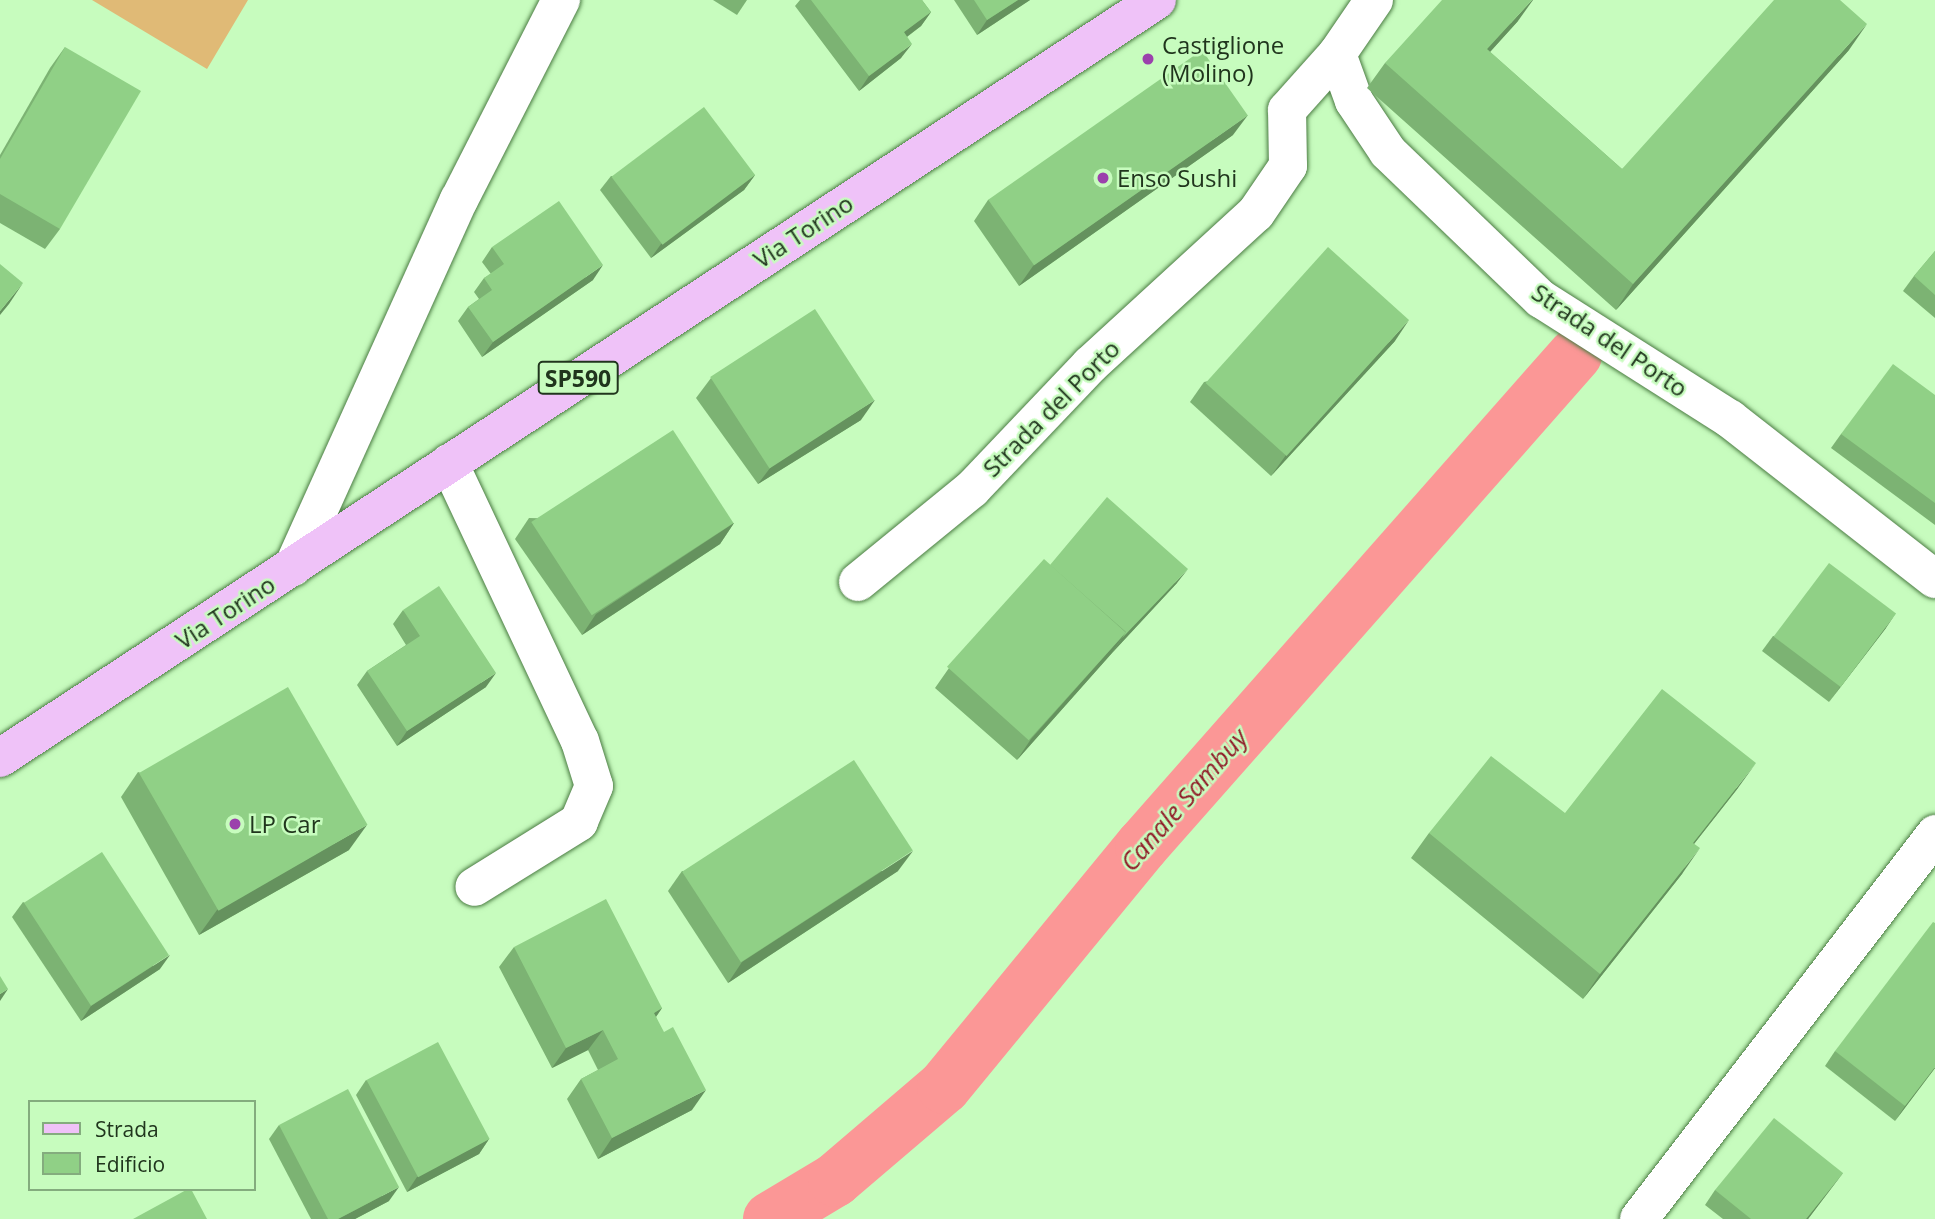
<!DOCTYPE html>
<style>
body{margin:0}
#map{position:relative;width:1935px;height:1219px;overflow:hidden;background:#c7fcbe;font-family:"Open Sans",sans-serif}
div>[style]{position:absolute}
.green>*{inset:0;background:#e0ba76}
.canal>*{height:54px;margin:-27px;padding:0 27px;transform-origin:27px;border-radius:27px;background:#fb9796}
.roads{filter:drop-shadow(0 0 2px #4b7c43) drop-shadow(0 0 2px #4b7c43)}
.minor>*{height:38px;margin:-19px;padding:0 19px;transform-origin:19px;border-radius:19px;background:#fff}
.major>*{height:38px;margin:-19px;padding:0 19px;transform-origin:19px;border-radius:19px;background:#efc2f8}
.wall>*{inset:0;background:#7cb373}
.shaded-wall>*{inset:0;background:#65925e}
.building>*{inset:0;background:#90d086;transform-origin:0 0}
.dots>*{width:19px;height:19px;translate:-50% -50%;box-sizing:border-box;border:4px solid #c7fcbe;border-radius:50%}
span{translate:-50% -50%;white-space:nowrap;text-align:center;line-height:1.15;-webkit-text-stroke:5px #c7fcbe;paint-order:stroke}
.shield-label span{padding:2px 5px;background:#c7fcbe;border:2px solid;border-radius:5px;-webkit-text-stroke-width:0}
.shield-label{font-size:23px;color:#20351d;font-weight:700}
.poi-label{font-size:24px;color:#20351d}
.left{translate:0 -50%;text-align:left}
.street-label{font-size:24px;color:#20351d}
.water-label{font-size:26px;color:#911e2a;font-style:italic}
.legend{position:absolute;left:28px;top:1100px;width:228px;height:91px;box-sizing:border-box;background:#c7fcbe;border:2px solid #84ac7e;margin:0;padding:9px 12px;list-style:none;font-size:21px;color:#20351d}
.legend li{display:flex;align-items:center;gap:14px;height:35px}
.legend b{width:35px;border:2px solid #84ac7e}
</style>
<div id="map">
<div class="green">
<div style="clip-path:polygon(92px 0,248px 0,207px 69px)"></div>
</div>
<div class="canal">
<div style="left:770px;top:1219px;width:76px;rotate:-31deg"></div>
<div style="left:835px;top:1180px;width:143px;rotate:-40.5deg"></div>
<div style="left:944px;top:1087px;width:312px;rotate:-50.6deg"></div>
<div style="left:1142px;top:846px;width:655px;rotate:-48.59deg"></div>
</div>
<div class="roads">
<div class="minor">
<div style="left:1374px;top:0;width:65px;rotate:124.4deg"></div>
<div style="left:1337px;top:54px;width:50px;rotate:70.1deg"></div>
<div style="left:1354px;top:101px;width:61px;rotate:56.3deg"></div>
<div style="left:1388px;top:152px;width:212px;rotate:43.9deg"></div>
<div style="left:1541px;top:299px;width:224px;rotate:32.4deg"></div>
<div style="left:1730px;top:419px;width:260px;rotate:38deg"></div>
<div style="left:449px;top:463px;width:307px;rotate:64.8deg"></div>
<div style="left:580px;top:741px;width:47px;rotate:72.7deg"></div>
<div style="left:594px;top:786px;width:39px;rotate:113deg"></div>
<div style="left:579px;top:822px;width:123px;rotate:148.2deg"></div>
<div style="left:293px;top:567px;width:403px;rotate:-65.7deg"></div>
<div style="left:459px;top:200px;width:225px;rotate:-63deg"></div>
<div style="left:858px;top:582px;width:147px;rotate:-39.2deg"></div>
<div style="left:972px;top:489px;width:171px;rotate:-46.4deg"></div>
<div style="left:1090px;top:365px;width:225px;rotate:-42.5deg"></div>
<div style="left:1256px;top:213px;width:57px;rotate:-55.8deg"></div>
<div style="left:1288px;top:166px;width:56px;rotate:-91deg"></div>
<div style="left:1287px;top:110px;width:75px;rotate:-48.2deg"></div>
<div style="left:1639px;top:1219px;width:486px;rotate:-52.4deg"></div>
</div>
<div class="major">
<div style="left:0;top:758px;width:1383px;rotate:-33.23deg"></div>
</div>
</div>
<div class="wall">
<div style="clip-path:polygon(713px 0,747px 0,737px 15px)"></div>
<div style="clip-path:polygon(800px 0,922px 0,931px 12px,921px 26px,907px 37px,901px 58px,859px 91px,795px 6px)"></div>
<div style="clip-path:polygon(954px 0,1030px 0,977px 35px)"></div>
<div style="clip-path:polygon(1518px 21px,1490px 52px,1622px 169px,1849px 50px,1616px 310px,1367px 88px,1385px 63px)"></div>
<div style="clip-path:polygon(65px 47px,60px 229px,45px 249px,0 223px,0 155px,50px 68px)"></div>
<div style="clip-path:polygon(1233px 135px,1019px 286px,974px 221px,988px 200px)"></div>
<div style="clip-path:polygon(755px 175px,744px 190px,651px 258px,600px 190px,611px 176px)"></div>
<div style="clip-path:polygon(492px 247px,593px 280px,482px 357px,458px 321px,468px 307px,479px 299px,474px 292px,484px 278px,491px 274px,482px 262px)"></div>
<div style="clip-path:polygon(1935px 251px,1935px 318px,1903px 291px,1914px 276px)"></div>
<div style="clip-path:polygon(1395px 341px,1271px 476px,1190px 402px,1204px 382px)"></div>
<div style="clip-path:polygon(711px 378px,861px 420px,758px 484px,696px 398px)"></div>
<div style="clip-path:polygon(1935px 395px,1935px 525px,1831px 448px,1841px 434px)"></div>
<div style="clip-path:polygon(529px 518px,734px 523px,720px 544px,582px 635px,515px 539px)"></div>
<div style="clip-path:polygon(1050px 565px,1177px 583px,1112px 653px,1017px 760px,935px 688px,949px 668px)"></div>
<div style="clip-path:polygon(403px 610px,486px 687px,397px 746px,357px 685px,367px 671px,406px 645px,393px 624px)"></div>
<div style="clip-path:polygon(1886px 628px,1829px 702px,1762px 651px,1773px 636px)"></div>
<div style="clip-path:polygon(138px 772px,349px 850px,199px 935px,121px 797px)"></div>
<div style="clip-path:polygon(1738px 788px,1694px 844px,1682px 874px,1583px 999px,1411px 858px,1429px 833px)"></div>
<div style="clip-path:polygon(682px 871px,898px 871px,728px 983px,668px 891px)"></div>
<div style="clip-path:polygon(23px 902px,160px 969px,81px 1021px,12px 917px)"></div>
<div style="clip-path:polygon(514px 947px,662px 1008px,656px 1017px,692px 1110px,598px 1159px,567px 1099px,581px 1079px,598px 1070px,588px 1050px,552px 1068px,499px 967px)"></div>
<div style="clip-path:polygon(1835px 1051px,1935px 1068px,1895px 1121px,1825px 1066px)"></div>
<div style="clip-path:polygon(366px 1080px,489px 1139px,479px 1154px,407px 1192px,356px 1095px)"></div>
<div style="clip-path:polygon(279px 1125px,389px 1201px,355px 1219px,311px 1219px,269px 1139px)"></div>
<div style="clip-path:polygon(1843px 1173px,1808px 1219px,1723px 1219px,1705px 1205px,1715px 1190px)"></div>
</div>
<div class="shaded-wall">
<div style="clip-path:polygon(1018px 0,1030px 0,977px 35px,987px 20px)"></div>
<div style="clip-path:polygon(1532px 0,1533px 0,1518px 21px,1470px 74px,1487px 49px)"></div>
<div style="clip-path:polygon(931px 12px,921px 26px,893px 47px,904px 32px)"></div>
<div style="clip-path:polygon(1867px 24px,1849px 50px,1616px 310px,1633px 284px)"></div>
<div style="clip-path:polygon(912px 44px,901px 58px,859px 91px,869px 76px)"></div>
<div style="clip-path:polygon(1248px 115px,1233px 135px,1019px 286px,1033px 266px)"></div>
<div style="clip-path:polygon(755px 175px,744px 190px,651px 258px,661px 244px)"></div>
<div style="clip-path:polygon(603px 265px,593px 280px,482px 357px,493px 342px)"></div>
<div style="clip-path:polygon(23px 283px,9px 304px,0 315px,0 311px)"></div>
<div style="clip-path:polygon(1409px 320px,1395px 341px,1271px 476px,1286px 455px)"></div>
<div style="clip-path:polygon(875px 400px,861px 420px,758px 484px,773px 464px)"></div>
<div style="clip-path:polygon(734px 523px,720px 544px,582px 635px,596px 614px)"></div>
<div style="clip-path:polygon(1188px 569px,1177px 583px,1112px 653px,1122px 638px)"></div>
<div style="clip-path:polygon(1896px 613px,1886px 628px,1829px 702px,1840px 687px)"></div>
<div style="clip-path:polygon(1126px 632px,1112px 653px,1017px 760px,1031px 739px)"></div>
<div style="clip-path:polygon(496px 673px,486px 687px,397px 746px,407px 731px)"></div>
<div style="clip-path:polygon(1756px 763px,1738px 788px,1675px 868px,1693px 843px)"></div>
<div style="clip-path:polygon(367px 825px,349px 850px,199px 935px,217px 910px)"></div>
<div style="clip-path:polygon(1700px 848px,1682px 874px,1583px 999px,1600px 974px)"></div>
<div style="clip-path:polygon(913px 851px,898px 871px,728px 983px,742px 962px)"></div>
<div style="clip-path:polygon(170px 955px,160px 969px,81px 1021px,91px 1006px)"></div>
<div style="clip-path:polygon(8px 989px,0 1001px,0 994px)"></div>
<div style="clip-path:polygon(662px 1008px,648px 1028px,654px 1013px)"></div>
<div style="clip-path:polygon(603px 1030px,588px 1050px,552px 1068px,566px 1048px)"></div>
<div style="clip-path:polygon(1935px 1067px,1935px 1068px,1895px 1121px,1905px 1106px)"></div>
<div style="clip-path:polygon(706px 1090px,692px 1110px,598px 1159px,612px 1138px)"></div>
<div style="clip-path:polygon(489px 1139px,479px 1154px,407px 1192px,417px 1177px)"></div>
<div style="clip-path:polygon(1843px 1173px,1808px 1219px,1806px 1219px)"></div>
<div style="clip-path:polygon(399px 1187px,389px 1201px,355px 1219px,338px 1219px)"></div>
</div>
<div class="building">
<div style="clip-path:polygon(811px 0,922px 0,931px 12px,904px 32px,912px 44px,869px 76px)"></div>
<div style="clip-path:polygon(974px 0,1018px 0,987px 20px)"></div>
<div style="clip-path:polygon(1442px 0,1532px 0,1487px 49px,1622px 169px,1774px 0,1840px 0,1867px 24px,1633px 284px,1385px 63px)"></div>
<div style="clip-path:polygon(65px 47px,141px 91px,60px 229px,0 194px,0 159px)"></div>
<div style="left:1202px;top:50px;width:80px;height:261px;rotate:55deg"></div>
<div style="left:704px;top:107px;width:85px;height:116px;rotate:53deg"></div>
<div style="clip-path:polygon(559px 201px,603px 265px,493px 342px,468px 307px,492px 290px,484px 278px,504px 264px,492px 247px)"></div>
<div style="left:1328px;top:247px;width:109px;height:183px;rotate:42deg"></div>
<div style="clip-path:polygon(1935px 251px,1935px 295px,1914px 276px)"></div>
<div style="clip-path:polygon(0 264px,23px 283px,0 311px)"></div>
<div style="left:815px;top:309px;width:109px;height:125px;rotate:57deg"></div>
<div style="clip-path:polygon(1893px 364px,1935px 395px,1935px 503px,1841px 434px)"></div>
<div style="left:673px;top:430px;width:111px;height:169px;rotate:57deg"></div>
<div style="clip-path:polygon(1107px 497px,1188px 569px,1122px 638px,1126px 632px,1050px 565px)"></div>
<div style="left:1044px;top:559px;width:110px;height:145px;rotate:42deg"></div>
<div style="left:1829px;top:563px;width:84px;height:92px;rotate:37deg"></div>
<div style="clip-path:polygon(439px 586px,496px 673px,407px 731px,367px 671px,420px 636px,403px 610px)"></div>
<div style="left:288px;top:687px;width:159px;height:172px;rotate:60deg"></div>
<div style="clip-path:polygon(1662px 689px,1756px 763px,1693px 843px,1700px 848px,1600px 974px,1429px 833px,1491px 756px,1565px 813px)"></div>
<div style="left:854px;top:760px;width:108px;height:205px;rotate:57deg"></div>
<div style="left:102px;top:852px;width:123px;height:93px;rotate:57deg"></div>
<div style="clip-path:polygon(606px 899px,662px 1008px,654px 1013px,664px 1032px,673px 1027px,706px 1090px,612px 1138px,581px 1079px,618px 1059px,603px 1030px,566px 1048px,514px 947px)"></div>
<div style="clip-path:polygon(1933px 922px,1935px 923px,1935px 1067px,1905px 1106px,1835px 1051px)"></div>
<div style="clip-path:polygon(0 976px,8px 989px,0 994px)"></div>
<div style="left:438px;top:1042px;width:110px;height:81px;rotate:62deg"></div>
<div style="clip-path:polygon(348px 1089px,399px 1187px,338px 1219px,328px 1219px,279px 1125px)"></div>
<div style="clip-path:polygon(1774px 1118px,1843px 1173px,1806px 1219px,1751px 1219px,1715px 1190px)"></div>
<div style="clip-path:polygon(188px 1189px,191px 1189px,207px 1219px,133px 1219px)"></div>
</div>
<div class="dots">
<div style="left:1148px;top:59px;background:#9b41ac"></div>
<div style="left:1103px;top:178px;background:#9b41ac"></div>
<div style="left:235px;top:824px;background:#9b41ac"></div>
</div>
<div class="shield-label">
<span style="left:578px;top:378px">SP590</span>
</div>
<div class="poi-label">
<span class="left" style="left:1162px;top:59px">Castiglione<br>(Molino)</span>
<span class="left" style="left:1117px;top:178px">Enso Sushi</span>
<span class="left" style="left:249px;top:824px">LP Car</span>
</div>
<div class="street-label">
<span style="left:803px;top:231px;rotate:-33deg">Via Torino</span>
<span style="left:1610px;top:340px;rotate:34deg">Strada del Porto</span>
<span style="left:1051px;top:408px;rotate:-45deg">Strada del Porto</span>
<span style="left:225px;top:612px;rotate:-33deg">Via Torino</span>
</div>
<div class="water-label">
<span style="left:1184px;top:800px;rotate:-49deg">Canale Sambuy</span>
</div>
<ul class="legend">
<li><b style="height:9px;background:#efc2f8"></b>Strada</li>
<li><b style="height:19px;background:#90d086"></b>Edificio</li>
</ul>
</div>
